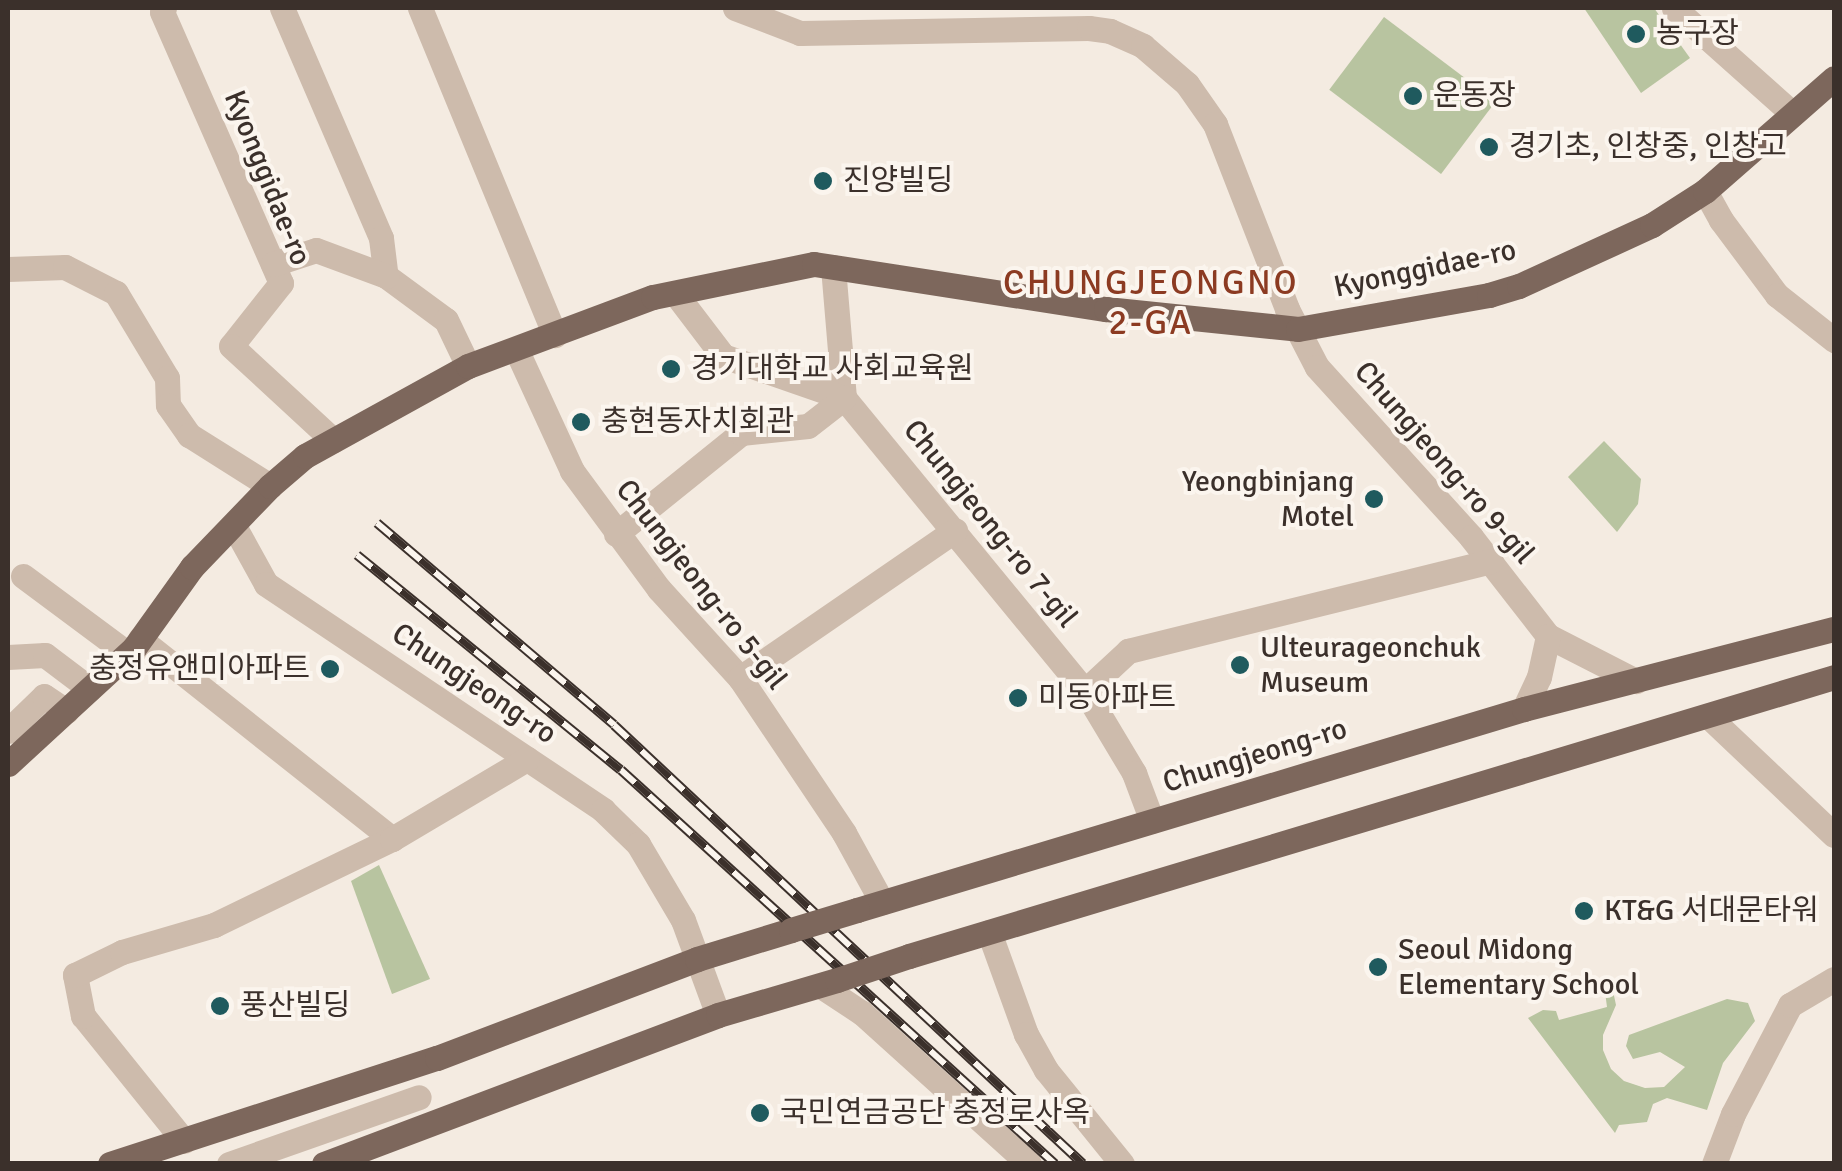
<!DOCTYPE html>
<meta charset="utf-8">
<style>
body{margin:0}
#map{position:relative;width:1842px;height:1171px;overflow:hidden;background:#f4ebe1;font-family:Signika,"Noto Sans KR",sans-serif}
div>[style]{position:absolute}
.green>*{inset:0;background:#b8c4a0;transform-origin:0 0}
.minor>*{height:25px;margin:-12.5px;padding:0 12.5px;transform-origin:12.5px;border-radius:12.5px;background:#cdbbac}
.major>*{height:25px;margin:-12.5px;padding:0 12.5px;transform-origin:12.5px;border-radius:12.5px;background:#7d675c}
.rail>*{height:10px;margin-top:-5px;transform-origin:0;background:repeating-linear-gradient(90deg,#fbf5ee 0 19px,#3b302b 0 38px);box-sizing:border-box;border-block:2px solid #3b302b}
.major-bridge>*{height:25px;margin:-12.5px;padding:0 12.5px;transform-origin:12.5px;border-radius:12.5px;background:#7d675c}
.dots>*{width:28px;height:28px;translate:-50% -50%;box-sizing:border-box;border:5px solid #fbf5ee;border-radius:50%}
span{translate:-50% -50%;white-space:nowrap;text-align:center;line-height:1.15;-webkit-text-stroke:8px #fbf5ee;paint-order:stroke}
.poi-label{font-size:30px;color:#3b302b}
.left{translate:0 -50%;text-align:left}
.right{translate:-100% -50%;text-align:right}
.street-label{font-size:30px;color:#3b302b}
.quarter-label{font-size:35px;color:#8c3b22;letter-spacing:2.5px}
.frame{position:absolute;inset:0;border:10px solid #3b302b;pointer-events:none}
</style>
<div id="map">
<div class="green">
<div style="clip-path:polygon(1584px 8px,1654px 8px,1690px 58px,1641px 93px)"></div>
<div style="left:1384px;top:17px;width:140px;height:91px;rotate:37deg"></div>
<div style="clip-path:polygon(1604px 441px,1641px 479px,1638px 504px,1617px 532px,1568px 477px)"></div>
<div style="clip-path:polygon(379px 865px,430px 979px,392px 994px,351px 881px)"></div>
<div style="clip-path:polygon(1613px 991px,1616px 1005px,1603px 1035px,1603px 1050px,1611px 1069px,1624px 1081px,1645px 1088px,1664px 1087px,1685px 1067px,1660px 1052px,1633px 1059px,1626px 1046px,1629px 1035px,1727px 999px,1748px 1003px,1755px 1021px,1723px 1063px,1707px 1110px,1667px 1098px,1653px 1104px,1647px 1122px,1619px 1125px,1615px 1133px,1528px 1018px,1543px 1010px,1556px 1011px,1559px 1020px,1607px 1007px,1605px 992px)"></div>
</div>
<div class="minor">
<div style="left:164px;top:8px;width:4px;rotate:117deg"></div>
<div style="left:162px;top:12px;width:296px;rotate:66.3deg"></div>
<div style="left:281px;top:283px;width:80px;rotate:128.4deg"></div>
<div style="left:231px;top:346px;width:139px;rotate:42.7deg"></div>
<div style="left:282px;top:8px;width:250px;rotate:66.7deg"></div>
<div style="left:381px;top:238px;width:38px;rotate:83deg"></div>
<div style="left:386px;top:276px;width:74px;rotate:36.3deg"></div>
<div style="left:446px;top:320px;width:51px;rotate:64.4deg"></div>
<div style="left:420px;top:8px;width:354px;rotate:67.6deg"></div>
<div style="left:735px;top:8px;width:70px;rotate:21deg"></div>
<div style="left:800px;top:33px;width:289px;rotate:-1deg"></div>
<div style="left:1089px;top:28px;width:21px;rotate:8deg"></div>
<div style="left:1110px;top:31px;width:36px;rotate:24deg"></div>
<div style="left:1143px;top:46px;width:58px;rotate:40.8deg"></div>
<div style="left:1187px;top:84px;width:49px;rotate:55deg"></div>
<div style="left:1215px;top:124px;width:199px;rotate:68.7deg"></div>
<div style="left:1287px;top:309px;width:65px;rotate:62.7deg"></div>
<div style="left:1317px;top:367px;width:229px;rotate:47.8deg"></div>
<div style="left:1471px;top:537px;width:125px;rotate:52.1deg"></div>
<div style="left:1548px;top:636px;width:99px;rotate:27.1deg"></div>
<div style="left:1674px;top:8px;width:159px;rotate:41.7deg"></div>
<div style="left:1705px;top:191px;width:33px;rotate:61deg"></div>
<div style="left:1721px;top:220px;width:94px;rotate:53.3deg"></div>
<div style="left:1777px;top:295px;width:73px;rotate:38.3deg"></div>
<div style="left:273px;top:264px;width:45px;rotate:-18deg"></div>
<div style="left:316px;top:250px;width:75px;rotate:20.4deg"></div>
<div style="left:833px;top:267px;width:131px;rotate:85.2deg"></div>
<div style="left:844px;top:398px;width:379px;rotate:50.6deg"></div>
<div style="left:1085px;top:691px;width:96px;rotate:59.1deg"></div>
<div style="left:1134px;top:773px;width:51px;rotate:69.4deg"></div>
<div style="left:8px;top:269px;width:57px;rotate:-2deg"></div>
<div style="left:65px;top:267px;width:57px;rotate:27deg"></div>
<div style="left:116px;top:293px;width:99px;rotate:59deg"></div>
<div style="left:167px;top:378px;width:27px;rotate:88deg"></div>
<div style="left:168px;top:405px;width:37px;rotate:55deg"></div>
<div style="left:189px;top:435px;width:96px;rotate:32.2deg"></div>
<div style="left:675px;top:293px;width:79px;rotate:52.7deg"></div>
<div style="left:723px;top:356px;width:128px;rotate:19.1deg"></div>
<div style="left:516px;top:349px;width:134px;rotate:65.3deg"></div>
<div style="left:572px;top:471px;width:147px;rotate:53.6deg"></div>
<div style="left:659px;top:589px;width:120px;rotate:47.7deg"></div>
<div style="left:740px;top:678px;width:187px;rotate:56.1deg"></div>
<div style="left:844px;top:833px;width:79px;rotate:61.2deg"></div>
<div style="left:234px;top:526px;width:66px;rotate:61.1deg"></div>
<div style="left:266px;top:584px;width:406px;rotate:33.8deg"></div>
<div style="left:603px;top:810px;width:49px;rotate:44.2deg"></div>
<div style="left:638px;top:844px;width:88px;rotate:59.4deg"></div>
<div style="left:683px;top:920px;width:101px;rotate:69.8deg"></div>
<div style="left:616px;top:534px;width:161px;rotate:-38.9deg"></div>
<div style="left:741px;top:433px;width:67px;rotate:-6deg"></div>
<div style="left:808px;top:426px;width:46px;rotate:-37.9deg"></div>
<div style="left:23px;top:576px;width:131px;rotate:36.6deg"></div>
<div style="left:140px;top:639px;width:322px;rotate:38.4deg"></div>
<div style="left:8px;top:657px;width:37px;rotate:-3deg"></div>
<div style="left:45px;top:655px;width:56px;rotate:37.1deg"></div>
<div style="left:740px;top:678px;width:261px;rotate:-34.5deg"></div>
<div style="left:1085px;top:691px;width:59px;rotate:-42.9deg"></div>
<div style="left:1128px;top:651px;width:374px;rotate:-13.9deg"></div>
<div style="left:1524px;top:709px;width:35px;rotate:-65deg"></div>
<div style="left:1539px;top:677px;width:42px;rotate:-77.6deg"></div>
<div style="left:1708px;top:716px;width:173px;rotate:43.4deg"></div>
<div style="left:8px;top:731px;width:50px;rotate:-44.2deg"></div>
<div style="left:44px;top:696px;width:27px;rotate:34deg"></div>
<div style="left:989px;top:932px;width:109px;rotate:70.1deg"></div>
<div style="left:1026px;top:1034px;width:41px;rotate:60.9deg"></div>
<div style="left:1046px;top:1070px;width:121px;rotate:51deg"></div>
<div style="left:821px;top:986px;width:49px;rotate:33.4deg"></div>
<div style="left:862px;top:1013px;width:225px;rotate:42.1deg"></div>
<div style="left:184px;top:1141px;width:161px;rotate:-128.9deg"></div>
<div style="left:83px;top:1016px;width:42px;rotate:-101deg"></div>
<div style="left:75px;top:975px;width:52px;rotate:-26.1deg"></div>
<div style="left:122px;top:952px;width:96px;rotate:-16.4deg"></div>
<div style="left:214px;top:925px;width:198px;rotate:-25.8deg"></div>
<div style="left:392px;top:839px;width:157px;rotate:-30.7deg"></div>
<div style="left:229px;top:1164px;width:201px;rotate:-19.4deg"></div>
<div style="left:1714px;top:1164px;width:53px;rotate:-69.2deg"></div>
<div style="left:1733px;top:1114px;width:123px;rotate:-62.4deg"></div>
<div style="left:1790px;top:1005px;width:51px;rotate:-30.6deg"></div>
</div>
<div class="major">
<div style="left:8px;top:764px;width:171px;rotate:-42.6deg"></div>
<div style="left:134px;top:648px;width:100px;rotate:-54.4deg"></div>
<div style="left:192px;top:567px;width:112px;rotate:-46.1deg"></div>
<div style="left:270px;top:486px;width:46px;rotate:-40.6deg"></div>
<div style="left:305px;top:456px;width:186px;rotate:-28.9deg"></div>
<div style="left:468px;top:366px;width:197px;rotate:-20.5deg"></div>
<div style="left:653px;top:297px;width:164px;rotate:-11.6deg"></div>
<div style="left:814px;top:264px;width:295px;rotate:8.8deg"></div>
<div style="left:1106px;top:309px;width:193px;rotate:5.9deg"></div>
<div style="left:1298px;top:329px;width:194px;rotate:-10.1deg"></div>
<div style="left:1489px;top:295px;width:31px;rotate:-17deg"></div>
<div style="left:1519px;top:286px;width:146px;rotate:-24.6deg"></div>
<div style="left:1652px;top:225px;width:63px;rotate:-32.7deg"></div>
<div style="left:1705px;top:191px;width:171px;rotate:-41.2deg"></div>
<div style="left:857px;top:910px;width:697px;rotate:-16.77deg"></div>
<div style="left:1524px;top:709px;width:320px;rotate:-14.5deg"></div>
<div style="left:909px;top:956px;width:966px;rotate:-16.78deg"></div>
<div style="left:110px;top:1164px;width:344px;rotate:-18deg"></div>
<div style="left:437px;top:1058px;width:278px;rotate:-20.8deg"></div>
<div style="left:697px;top:959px;width:98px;rotate:-17.1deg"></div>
<div style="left:324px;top:1164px;width:421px;rotate:-20.7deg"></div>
<div style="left:718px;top:1015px;width:124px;rotate:-16.4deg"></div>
</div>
<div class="rail">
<div style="left:377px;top:523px;width:311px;rotate:40.4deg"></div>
<div style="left:614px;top:725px;width:642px;rotate:43.11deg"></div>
<div style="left:357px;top:555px;width:340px;rotate:39.2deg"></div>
<div style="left:621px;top:770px;width:586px;rotate:42.23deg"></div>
</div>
<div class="major-bridge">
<div style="left:791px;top:930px;width:69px;rotate:-16.9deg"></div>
<div style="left:837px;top:980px;width:76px;rotate:-18.4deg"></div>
</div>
<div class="dots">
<div style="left:1636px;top:34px;background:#1f5a5e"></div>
<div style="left:1413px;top:96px;background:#1f5a5e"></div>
<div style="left:1489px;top:147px;background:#1f5a5e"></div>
<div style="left:823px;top:181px;background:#1f5a5e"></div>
<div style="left:671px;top:369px;background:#1f5a5e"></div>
<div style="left:581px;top:422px;background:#1f5a5e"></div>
<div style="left:1374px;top:499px;background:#1f5a5e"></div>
<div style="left:1240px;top:665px;background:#1f5a5e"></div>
<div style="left:330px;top:669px;background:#1f5a5e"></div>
<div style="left:1018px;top:698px;background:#1f5a5e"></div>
<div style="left:1584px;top:911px;background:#1f5a5e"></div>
<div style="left:1378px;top:967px;background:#1f5a5e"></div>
<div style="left:220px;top:1006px;background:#1f5a5e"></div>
<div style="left:760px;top:1113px;background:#1f5a5e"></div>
</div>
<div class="poi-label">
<span class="left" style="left:1656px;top:34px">농구장</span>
<span class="left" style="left:1433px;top:96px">운동장</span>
<span class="left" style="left:1509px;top:147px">경기초, 인창중, 인창고</span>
<span class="left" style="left:843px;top:181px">진양빌딩</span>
<span class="left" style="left:691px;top:369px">경기대학교 사회교육원</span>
<span class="left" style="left:601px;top:422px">충현동자치회관</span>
<span class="right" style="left:1354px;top:499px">Yeongbinjang<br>Motel</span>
<span class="left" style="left:1260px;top:665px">Ulteurageonchuk<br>Museum</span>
<span class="right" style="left:310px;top:669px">충정유앤미아파트</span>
<span class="left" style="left:1038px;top:698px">미동아파트</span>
<span class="left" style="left:1604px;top:911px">KT&amp;G 서대문타워</span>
<span class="left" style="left:1398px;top:967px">Seoul Midong<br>Elementary School</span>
<span class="left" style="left:240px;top:1006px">풍산빌딩</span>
<span class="left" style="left:780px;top:1113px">국민연금공단 충정로사옥</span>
</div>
<div class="street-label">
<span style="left:267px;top:178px;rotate:68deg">Kyonggidae-ro</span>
<span style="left:1425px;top:269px;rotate:-12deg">Kyonggidae-ro</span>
<span style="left:1444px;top:463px;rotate:49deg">Chungjeong-ro 9-gil</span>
<span style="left:990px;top:524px;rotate:51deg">Chungjeong-ro 7-gil</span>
<span style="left:701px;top:585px;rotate:52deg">Chungjeong-ro 5-gil</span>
<span style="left:474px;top:684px;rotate:34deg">Chungjeong-ro</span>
<span style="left:1255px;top:756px;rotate:-17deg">Chungjeong-ro</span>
</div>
<div class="quarter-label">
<span style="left:1151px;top:303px">CHUNGJEONGNO<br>2-GA</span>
</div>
<div class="frame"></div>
</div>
